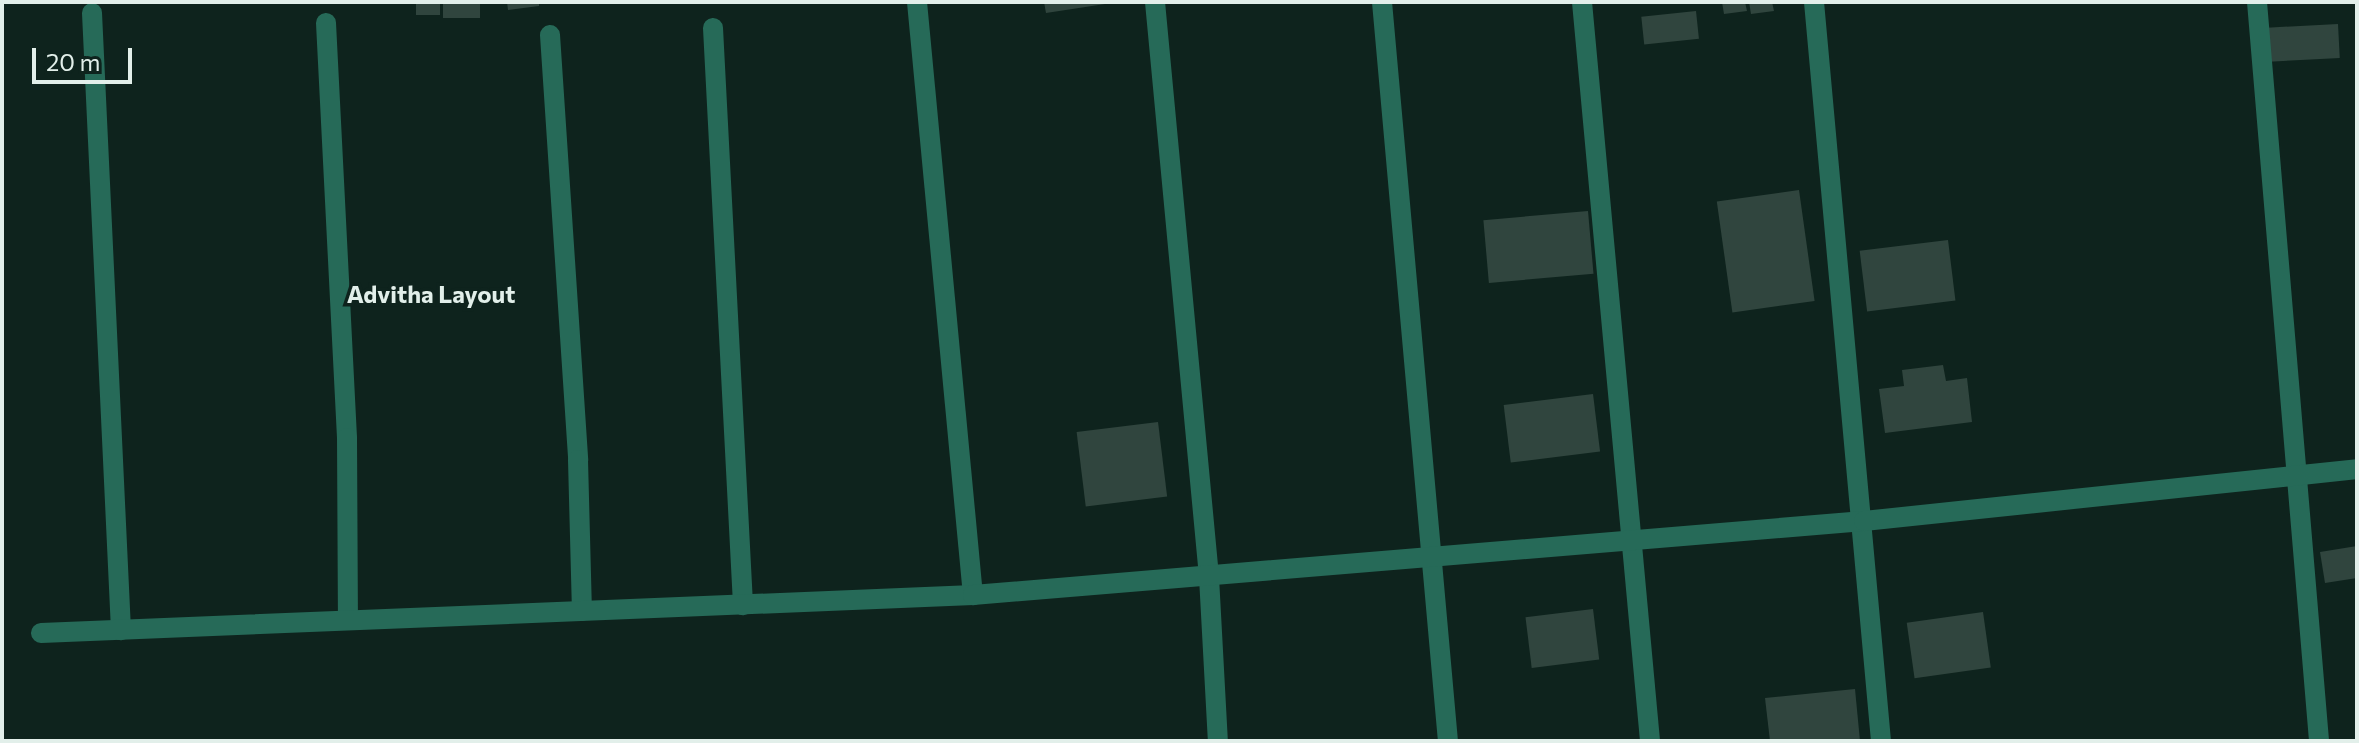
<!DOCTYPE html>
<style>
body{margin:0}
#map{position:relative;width:2359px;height:743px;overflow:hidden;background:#0e231d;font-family:Commissioner,sans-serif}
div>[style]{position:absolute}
.building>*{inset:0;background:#30453e;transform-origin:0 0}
.minor>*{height:20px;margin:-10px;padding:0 10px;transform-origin:10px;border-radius:10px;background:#266a58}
span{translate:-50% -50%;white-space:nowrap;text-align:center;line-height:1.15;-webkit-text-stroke:7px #0e231d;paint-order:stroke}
.quarter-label{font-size:24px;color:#e2efea;font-weight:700}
.frame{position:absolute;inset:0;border:4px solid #e2efea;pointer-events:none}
.scale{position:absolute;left:32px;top:48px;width:100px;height:36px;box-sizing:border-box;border:4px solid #e2efea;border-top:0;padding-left:10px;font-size:24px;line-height:28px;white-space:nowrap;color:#e2efea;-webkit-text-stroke:6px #0e231d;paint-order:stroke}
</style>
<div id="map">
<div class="building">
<div style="left:416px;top:2px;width:24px;height:13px"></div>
<div style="left:443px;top:2px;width:37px;height:16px"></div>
<div style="clip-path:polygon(507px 2px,539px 2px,539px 6px,508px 10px)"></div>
<div style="clip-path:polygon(1044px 2px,1105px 2px,1105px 4px,1046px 13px)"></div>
<div style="clip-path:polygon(1722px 2px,1745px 2px,1747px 11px,1724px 14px)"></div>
<div style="clip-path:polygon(1749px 2px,1772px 2px,1774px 11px,1751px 14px)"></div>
<div style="left:1696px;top:11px;width:28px;height:55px;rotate:84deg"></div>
<div style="left:2338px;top:24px;width:34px;height:71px;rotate:87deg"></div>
<div style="left:1799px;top:190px;width:112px;height:83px;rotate:82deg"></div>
<div style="left:1588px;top:211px;width:63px;height:105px;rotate:85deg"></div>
<div style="left:1948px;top:240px;width:61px;height:89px;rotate:83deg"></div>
<div style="clip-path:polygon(1943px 365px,1946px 381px,1967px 378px,1972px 422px,1885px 433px,1879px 389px,1904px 386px,1902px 370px)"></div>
<div style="left:1593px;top:394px;width:58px;height:90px;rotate:83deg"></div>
<div style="left:1158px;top:422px;width:75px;height:82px;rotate:83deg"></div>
<div style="clip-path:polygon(2357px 546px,2357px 578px,2325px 583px,2320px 552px)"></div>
<div style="left:1593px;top:609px;width:51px;height:68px;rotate:83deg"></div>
<div style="left:1983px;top:612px;width:56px;height:77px;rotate:82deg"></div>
<div style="clip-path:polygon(1855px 689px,1860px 741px,1770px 741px,1765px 698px)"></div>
</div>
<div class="minor">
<div style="left:917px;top:2px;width:596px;rotate:84.61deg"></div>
<div style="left:1155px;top:2px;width:578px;rotate:84.63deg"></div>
<div style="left:1209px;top:577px;width:164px;rotate:86.9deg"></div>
<div style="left:1382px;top:2px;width:742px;rotate:84.9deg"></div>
<div style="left:1582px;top:2px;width:742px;rotate:84.74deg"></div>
<div style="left:1814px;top:2px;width:742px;rotate:84.82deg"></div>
<div style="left:2257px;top:2px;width:742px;rotate:85.2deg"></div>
<div style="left:92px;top:13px;width:618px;rotate:87.31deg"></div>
<div style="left:326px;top:23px;width:416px;rotate:87.1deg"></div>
<div style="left:347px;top:438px;width:182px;rotate:89.7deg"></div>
<div style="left:713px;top:28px;width:578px;rotate:87.02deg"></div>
<div style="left:550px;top:35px;width:426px;rotate:86.2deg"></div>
<div style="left:578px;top:460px;width:151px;rotate:88.5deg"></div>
<div style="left:41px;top:633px;width:933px;rotate:-2.33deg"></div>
<div style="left:973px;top:595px;width:894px;rotate:-4.75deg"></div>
<div style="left:1864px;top:521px;width:496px;rotate:-6deg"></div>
</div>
<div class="quarter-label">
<span style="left:431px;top:294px">Advitha Layout</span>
</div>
<div class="frame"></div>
<div class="scale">20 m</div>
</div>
